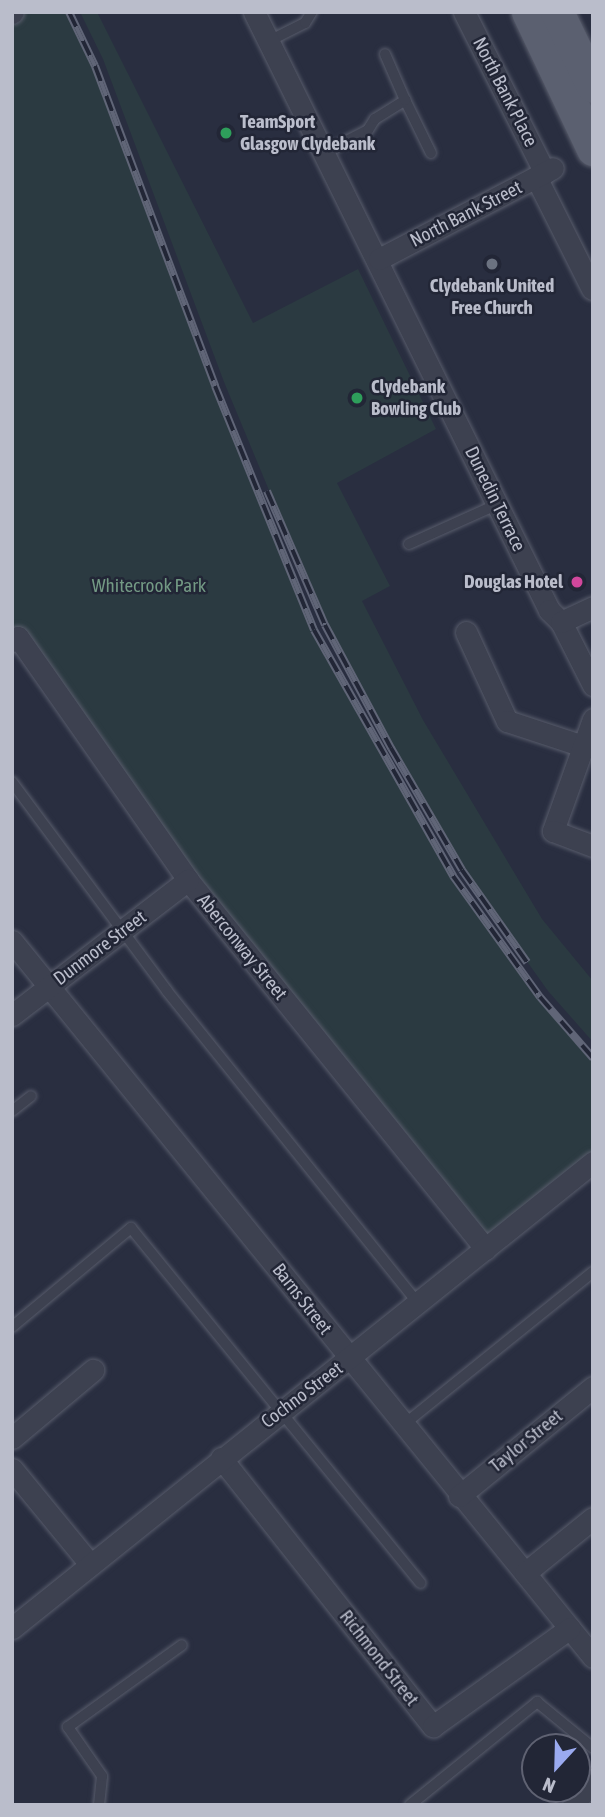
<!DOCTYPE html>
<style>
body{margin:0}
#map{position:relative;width:605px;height:1817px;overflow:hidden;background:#292e40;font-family:"Asap Condensed",sans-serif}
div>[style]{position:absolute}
.green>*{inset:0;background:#2b3a41}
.roads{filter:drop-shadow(0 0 2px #585c6b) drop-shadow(0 0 2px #585c6b)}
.lane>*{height:10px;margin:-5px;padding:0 5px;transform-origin:5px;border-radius:5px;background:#3d4150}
.street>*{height:21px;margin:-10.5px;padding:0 10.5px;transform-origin:10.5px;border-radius:10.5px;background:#3d4150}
.primary>*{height:33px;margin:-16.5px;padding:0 16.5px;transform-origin:16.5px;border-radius:16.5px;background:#5b6070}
.rail>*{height:8px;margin-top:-4px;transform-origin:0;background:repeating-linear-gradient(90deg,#222636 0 16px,#606577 0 32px);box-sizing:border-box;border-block:2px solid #606577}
.dots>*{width:19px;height:19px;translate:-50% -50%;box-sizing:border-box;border:4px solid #222636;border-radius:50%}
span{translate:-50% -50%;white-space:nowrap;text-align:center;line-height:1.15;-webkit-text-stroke:5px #222636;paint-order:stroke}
.street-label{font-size:19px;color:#babdcb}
.poi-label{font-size:19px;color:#babdcb;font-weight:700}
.left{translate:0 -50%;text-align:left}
.right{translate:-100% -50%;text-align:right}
.park-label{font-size:19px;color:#739984}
.frame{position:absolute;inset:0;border:14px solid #babdcb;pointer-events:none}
.north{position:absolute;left:521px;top:1733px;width:70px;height:70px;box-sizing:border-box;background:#222636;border:2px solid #5f6272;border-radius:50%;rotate:202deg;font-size:19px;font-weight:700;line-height:28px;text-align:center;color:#babdcb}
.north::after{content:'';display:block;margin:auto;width:24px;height:32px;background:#9aaaf0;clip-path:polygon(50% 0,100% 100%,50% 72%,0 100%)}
</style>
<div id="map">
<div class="green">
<div style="clip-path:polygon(66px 12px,95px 66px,215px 386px,316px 626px,381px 752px,453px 876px,540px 997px,593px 1058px,593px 1161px,486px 1249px,12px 641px,12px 13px)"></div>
<div style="clip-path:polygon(80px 12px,97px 12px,253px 323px,358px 269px,436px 429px,337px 483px,390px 586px,362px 601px,423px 720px,542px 919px,593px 981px,593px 1042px,548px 991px,462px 870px,325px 625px,224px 382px,103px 59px)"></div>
</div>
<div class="roads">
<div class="lane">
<div style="left:269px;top:41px;width:40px;rotate:-26.6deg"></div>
<div style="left:305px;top:23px;width:13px;rotate:-58deg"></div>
<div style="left:405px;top:100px;width:59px;rotate:63.9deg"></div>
<div style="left:325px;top:152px;width:48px;rotate:-27.1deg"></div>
<div style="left:368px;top:130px;width:13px;rotate:-58deg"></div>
<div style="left:375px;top:119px;width:36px;rotate:-32deg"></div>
<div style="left:405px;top:100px;width:50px;rotate:-113.5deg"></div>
<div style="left:409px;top:544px;width:98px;rotate:-24.2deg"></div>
<div style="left:12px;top:782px;width:260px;rotate:53.4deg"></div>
<div style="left:167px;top:991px;width:400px;rotate:51.2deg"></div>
<div style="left:12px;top:1111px;width:24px;rotate:-38deg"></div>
<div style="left:12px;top:1327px;width:155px;rotate:-39.8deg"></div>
<div style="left:131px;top:1228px;width:458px;rotate:50.8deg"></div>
<div style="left:402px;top:1426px;width:245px;rotate:-38.9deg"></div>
<div style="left:99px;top:1805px;width:29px;rotate:-84deg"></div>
<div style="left:102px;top:1776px;width:60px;rotate:-124.8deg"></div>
<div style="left:68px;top:1727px;width:140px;rotate:-35.7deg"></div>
<div style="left:410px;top:1805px;width:164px;rotate:-39deg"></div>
<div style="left:537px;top:1702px;width:72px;rotate:39.4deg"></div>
</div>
<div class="street">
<div style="left:254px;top:12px;width:667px;rotate:63.74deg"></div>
<div style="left:549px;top:610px;width:17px;rotate:45deg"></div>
<div style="left:561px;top:622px;width:71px;rotate:63.1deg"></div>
<div style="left:464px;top:12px;width:180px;rotate:63.3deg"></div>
<div style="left:12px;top:13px;width:1px;rotate:-45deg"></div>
<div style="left:536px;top:177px;width:125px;rotate:63.4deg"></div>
<div style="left:379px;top:259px;width:196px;rotate:-27.6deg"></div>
<div style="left:561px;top:622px;width:35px;rotate:-25deg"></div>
<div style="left:466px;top:632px;width:98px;rotate:65.3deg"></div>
<div style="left:507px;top:721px;width:80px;rotate:18.2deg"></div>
<div style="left:12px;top:641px;width:7px;rotate:-34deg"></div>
<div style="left:18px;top:637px;width:297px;rotate:55deg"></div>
<div style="left:188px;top:880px;width:474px;rotate:51.1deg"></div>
<div style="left:593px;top:719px;width:119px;rotate:109.7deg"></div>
<div style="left:553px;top:831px;width:43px;rotate:20.6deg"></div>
<div style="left:12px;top:941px;width:922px;rotate:50.94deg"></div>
<div style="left:12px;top:1015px;width:222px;rotate:-37.5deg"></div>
<div style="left:12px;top:1438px;width:106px;rotate:-40deg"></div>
<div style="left:221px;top:1458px;width:342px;rotate:51.7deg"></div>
<div style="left:433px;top:1726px;width:168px;rotate:-35.6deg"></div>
<div style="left:12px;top:1469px;width:123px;rotate:50.6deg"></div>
<div style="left:459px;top:1496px;width:173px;rotate:-39.1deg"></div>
<div style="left:525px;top:1573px;width:87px;rotate:-39deg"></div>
<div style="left:12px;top:1628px;width:745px;rotate:-38.73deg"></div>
<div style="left:573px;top:1805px;width:32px;rotate:-51deg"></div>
</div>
<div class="primary">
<div style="left:528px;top:12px;width:152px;rotate:64.6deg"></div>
<div style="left:557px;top:12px;width:82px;rotate:64.1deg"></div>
</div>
</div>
<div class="rail">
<div style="left:69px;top:12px;width:60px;rotate:64.3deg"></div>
<div style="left:95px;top:66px;width:342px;rotate:69.4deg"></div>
<div style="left:215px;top:386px;width:263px;rotate:67.9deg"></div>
<div style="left:314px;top:630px;width:283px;rotate:60.5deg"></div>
<div style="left:453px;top:876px;width:149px;rotate:54.3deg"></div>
<div style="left:540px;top:997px;width:81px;rotate:49deg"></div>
<div style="left:267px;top:491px;width:146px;rotate:66.6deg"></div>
<div style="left:325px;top:625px;width:140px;rotate:61.8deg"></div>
<div style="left:391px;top:748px;width:141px;rotate:59.8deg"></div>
<div style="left:462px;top:870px;width:113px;rotate:54.8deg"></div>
</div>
<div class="dots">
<div style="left:226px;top:133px;background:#2e9e5b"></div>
<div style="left:492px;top:264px;background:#6b7280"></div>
<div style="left:357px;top:398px;background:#2e9e5b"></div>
<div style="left:577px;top:582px;background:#d1479c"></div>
</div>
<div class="street-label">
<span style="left:505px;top:92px;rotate:63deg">North Bank Place</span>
<span style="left:466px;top:214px;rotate:-27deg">North Bank Street</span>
<span style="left:495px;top:499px;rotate:64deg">Dunedin Terrace</span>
<span style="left:242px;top:947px;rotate:51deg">Aberconway Street</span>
<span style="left:100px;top:948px;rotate:-37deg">Dunmore Street</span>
<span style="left:302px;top:1299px;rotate:52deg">Barns Street</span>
<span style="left:302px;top:1395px;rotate:-37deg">Cochno Street</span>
<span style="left:526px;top:1441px;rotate:-39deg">Taylor Street</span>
<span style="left:379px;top:1658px;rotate:52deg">Richmond Street</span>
</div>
<div class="poi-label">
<span class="left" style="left:240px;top:133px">TeamSport<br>Glasgow Clydebank</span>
<span style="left:492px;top:297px">Clydebank United<br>Free Church</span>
<span class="left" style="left:371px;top:398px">Clydebank<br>Bowling Club</span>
<span class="right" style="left:563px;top:582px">Douglas Hotel</span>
</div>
<div class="park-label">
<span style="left:149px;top:586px">Whitecrook Park</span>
</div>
<div class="frame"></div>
<div class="north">N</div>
</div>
